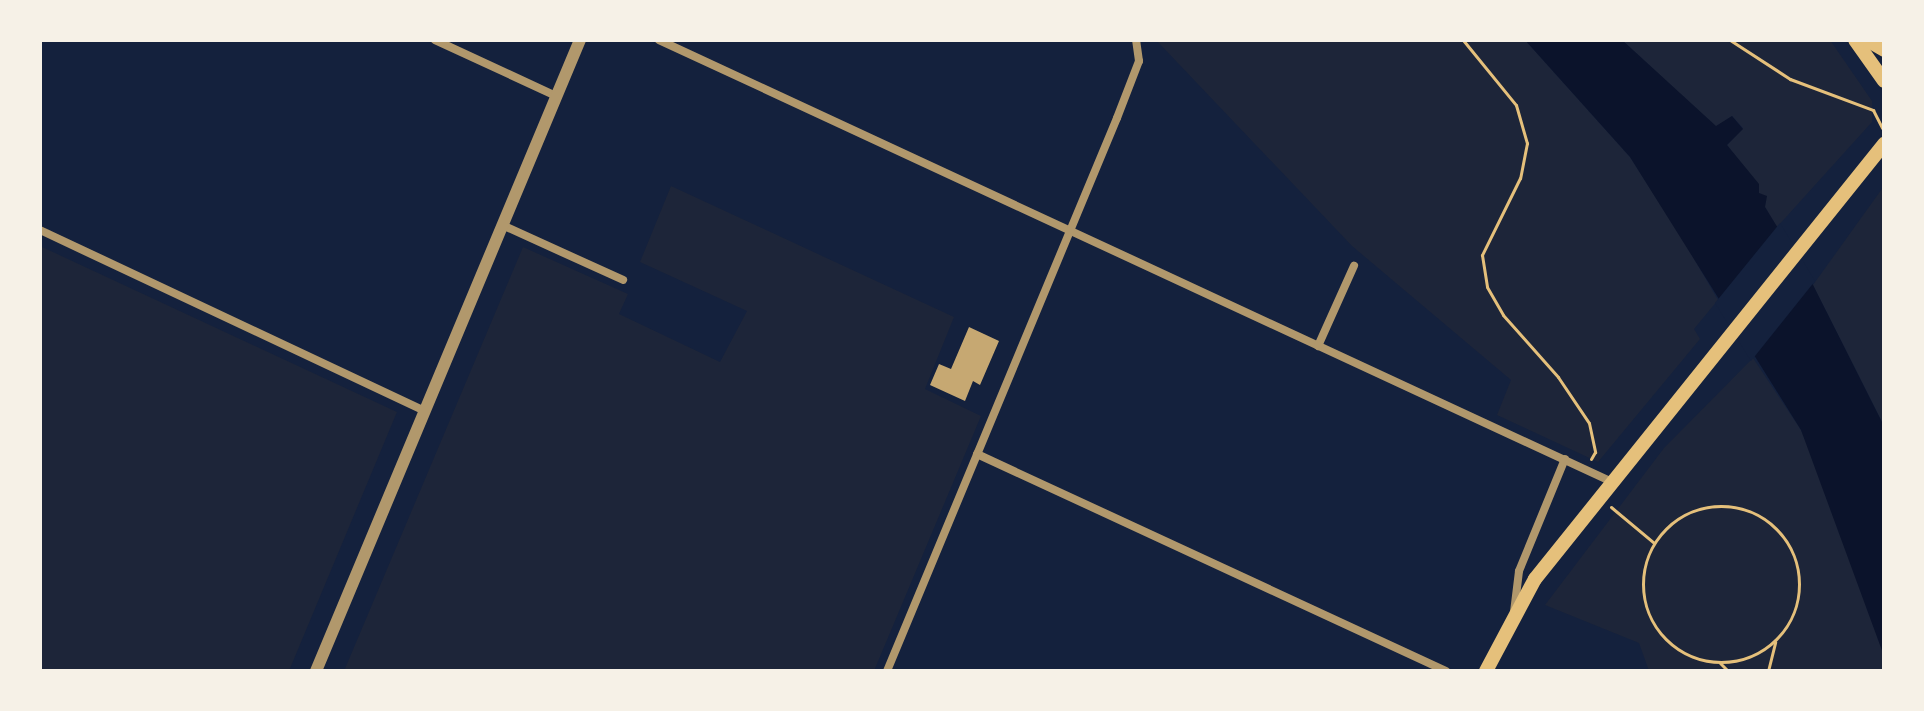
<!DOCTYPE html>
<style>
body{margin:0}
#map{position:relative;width:1924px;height:711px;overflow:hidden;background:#14213d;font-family:Raleway,sans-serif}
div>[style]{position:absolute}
.green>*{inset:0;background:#1d2539}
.water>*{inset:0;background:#0b132b}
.pier>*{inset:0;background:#14213d}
.building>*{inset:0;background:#c6a872}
.path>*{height:3px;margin:-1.5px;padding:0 1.5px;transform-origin:1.5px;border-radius:1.5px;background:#e5c07b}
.path>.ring{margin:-1.5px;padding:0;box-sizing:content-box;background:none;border:3px solid #e5c07b;border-radius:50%}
.minor>*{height:8px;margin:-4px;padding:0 4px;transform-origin:4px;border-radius:4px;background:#b1986c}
.tertiary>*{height:12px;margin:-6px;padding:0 6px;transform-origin:6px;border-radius:6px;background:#b1986c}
.secondary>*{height:14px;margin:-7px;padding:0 7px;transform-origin:7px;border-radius:7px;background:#e5c07b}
span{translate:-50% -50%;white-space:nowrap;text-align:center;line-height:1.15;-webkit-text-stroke:6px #f6f1e7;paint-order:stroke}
.frame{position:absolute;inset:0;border:42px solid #f6f1e7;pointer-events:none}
</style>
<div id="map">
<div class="green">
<div style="clip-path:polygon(1156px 40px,1525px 40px,1630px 157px,1682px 238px,1718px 300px,1694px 329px,1700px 339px,1598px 462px,1497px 415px,1511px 380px,1352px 246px)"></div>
<div style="clip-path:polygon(1622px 40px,1830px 40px,1872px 101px,1872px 122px,1777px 227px,1727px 145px,1743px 128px,1732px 116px,1716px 127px)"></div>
<div style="clip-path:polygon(671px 186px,954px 317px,925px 389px,981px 416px,874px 671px,344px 671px,523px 247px,628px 294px,619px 314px,720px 362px,747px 311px,640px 262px)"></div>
<div style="clip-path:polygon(1884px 186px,1884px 426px,1813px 285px)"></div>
<div style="clip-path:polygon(40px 246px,397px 412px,289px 671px,40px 671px)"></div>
<div style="clip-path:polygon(1753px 358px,1801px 430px,1827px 490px,1883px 649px,1884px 671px,1649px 671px,1639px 643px,1545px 605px,1664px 448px)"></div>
</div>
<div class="water">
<div style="clip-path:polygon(1525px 40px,1622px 40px,1716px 126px,1732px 116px,1743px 129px,1727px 145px,1759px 184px,1759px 193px,1767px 196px,1765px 207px,1813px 285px,1884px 426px,1884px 656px,1801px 430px,1630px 157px)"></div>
</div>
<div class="pier">
<div style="clip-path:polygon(1780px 223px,1815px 281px,1751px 361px,1715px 303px)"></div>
</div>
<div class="building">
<div style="clip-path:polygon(969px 327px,999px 341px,980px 385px,973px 381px,965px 401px,930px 385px,939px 364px,951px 369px)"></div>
</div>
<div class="path">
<div style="left:1463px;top:40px;width:84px;rotate:50.8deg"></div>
<div style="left:1516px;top:105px;width:40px;rotate:74deg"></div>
<div style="left:1527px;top:143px;width:36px;rotate:101deg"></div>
<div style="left:1520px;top:178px;width:86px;rotate:116.3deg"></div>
<div style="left:1482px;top:255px;width:32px;rotate:81deg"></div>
<div style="left:1487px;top:287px;width:32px;rotate:60deg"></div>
<div style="left:1503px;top:315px;width:83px;rotate:48.4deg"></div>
<div style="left:1558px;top:377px;width:55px;rotate:56deg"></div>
<div style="left:1589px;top:423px;width:30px;rotate:78deg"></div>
<div style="left:1595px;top:452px;width:8px;rotate:120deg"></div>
<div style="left:1730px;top:40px;width:72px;rotate:33deg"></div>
<div style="left:1790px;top:79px;width:89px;rotate:20.5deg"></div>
<div style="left:1873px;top:110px;width:20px;rotate:63deg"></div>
<div class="ring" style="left:1643px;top:506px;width:153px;height:153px"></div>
<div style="left:1611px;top:507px;width:56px;rotate:39.9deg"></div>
<div style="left:1720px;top:663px;width:11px;rotate:45deg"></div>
<div style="left:1768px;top:671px;width:30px;rotate:-76deg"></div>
</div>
<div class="minor">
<div style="left:435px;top:40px;width:133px;rotate:24.8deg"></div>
<div style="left:659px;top:40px;width:1051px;rotate:24.88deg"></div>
<div style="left:502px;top:225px;width:133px;rotate:24.4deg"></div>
<div style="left:40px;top:230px;width:425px;rotate:25.2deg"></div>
<div style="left:1318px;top:346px;width:88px;rotate:-65.8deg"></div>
<div style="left:977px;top:454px;width:517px;rotate:24.83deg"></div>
<div style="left:1514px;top:612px;width:41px;rotate:-83deg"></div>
<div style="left:1519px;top:571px;width:121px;rotate:-67.7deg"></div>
<div style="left:887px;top:671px;width:599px;rotate:-67.42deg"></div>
<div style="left:1117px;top:118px;width:61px;rotate:-68.9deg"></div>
<div style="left:1139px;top:61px;width:21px;rotate:-98deg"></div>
</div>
<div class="tertiary">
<div style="left:316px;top:671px;width:684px;rotate:-67.3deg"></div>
</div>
<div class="secondary">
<div style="left:1855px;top:40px;width:50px;rotate:54.7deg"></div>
<div style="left:1867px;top:40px;width:20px;rotate:30deg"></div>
<div style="left:1486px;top:671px;width:104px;rotate:-62deg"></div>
<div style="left:1535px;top:579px;width:558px;rotate:-51.26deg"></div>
</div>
<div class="frame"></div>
</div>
